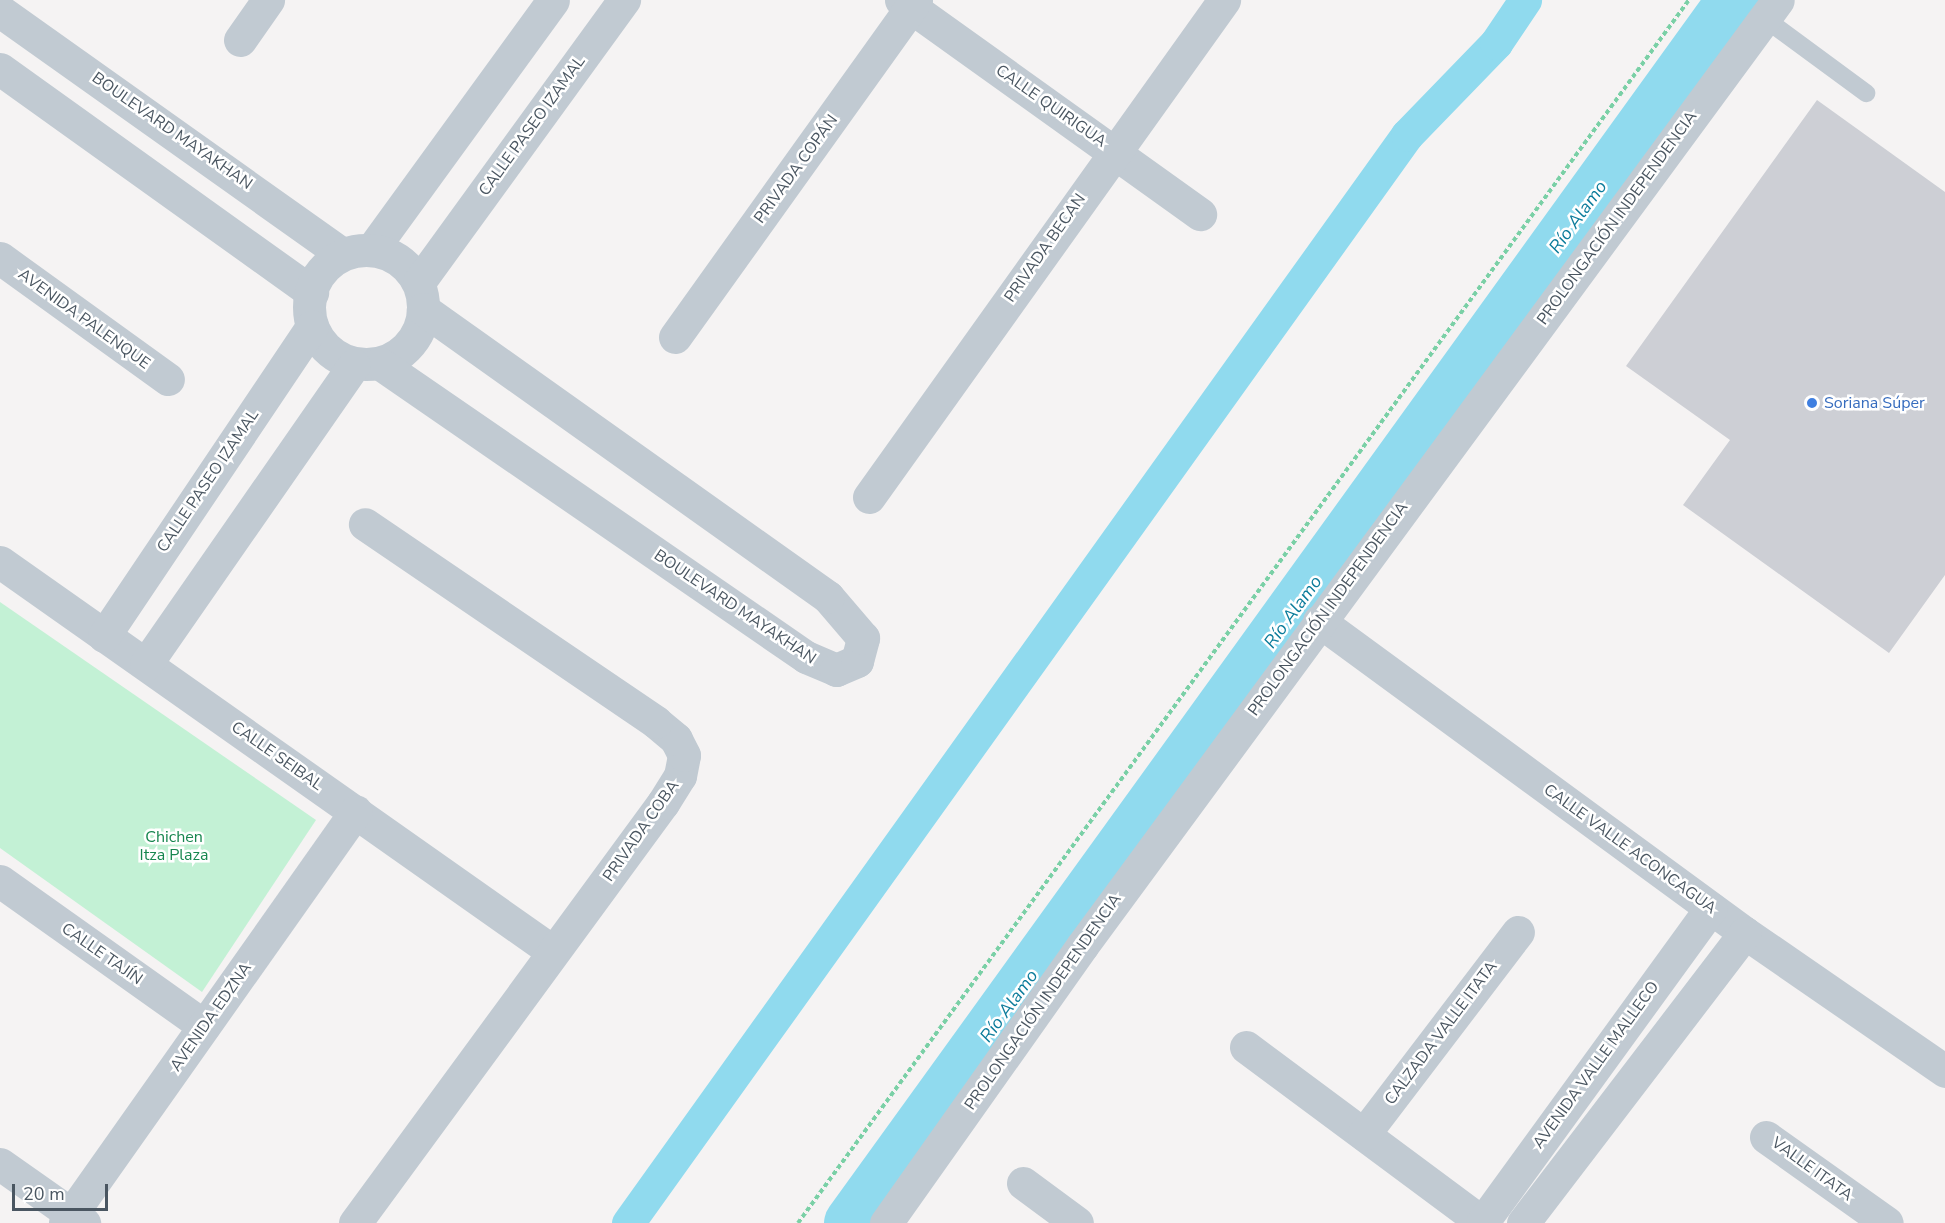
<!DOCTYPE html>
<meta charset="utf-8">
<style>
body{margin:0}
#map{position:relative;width:1945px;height:1223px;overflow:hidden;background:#f5f3f3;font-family:"Nunito Sans",sans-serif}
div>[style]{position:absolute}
.green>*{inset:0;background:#c3f1d5}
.canal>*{height:33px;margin:-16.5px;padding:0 16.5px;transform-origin:16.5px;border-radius:16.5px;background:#90daee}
.river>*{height:57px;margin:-28.5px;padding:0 28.5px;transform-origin:28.5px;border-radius:28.5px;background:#90daee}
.building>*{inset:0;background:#cdcfd5}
.path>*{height:4px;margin-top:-2px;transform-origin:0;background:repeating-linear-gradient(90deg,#7ad0a6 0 4.5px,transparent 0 7.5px)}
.service>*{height:18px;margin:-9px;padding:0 9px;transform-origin:9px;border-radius:9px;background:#c1cad2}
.minor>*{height:33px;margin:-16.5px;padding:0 16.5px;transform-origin:16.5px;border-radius:16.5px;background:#c1cad2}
.minor>.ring{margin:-16.5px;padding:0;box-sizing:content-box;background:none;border:33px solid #c1cad2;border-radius:50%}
.dots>*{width:16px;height:16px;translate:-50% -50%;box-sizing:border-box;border:3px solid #fff;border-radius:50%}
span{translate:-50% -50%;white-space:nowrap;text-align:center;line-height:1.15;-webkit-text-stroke:5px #fff;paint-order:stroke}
.street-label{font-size:16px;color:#4a5661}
.shop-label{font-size:16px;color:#366cbe}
.left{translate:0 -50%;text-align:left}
.park-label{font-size:16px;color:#17864f}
.water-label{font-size:18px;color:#0c7c9b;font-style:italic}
.scale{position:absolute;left:12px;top:1184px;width:96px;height:27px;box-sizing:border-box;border:3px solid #4a5661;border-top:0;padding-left:8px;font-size:18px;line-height:21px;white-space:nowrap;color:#4a5661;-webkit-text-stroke:4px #fff;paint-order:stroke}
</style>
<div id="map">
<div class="green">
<div style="clip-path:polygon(0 602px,316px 820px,202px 992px,0 848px)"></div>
</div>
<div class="canal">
<div style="left:628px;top:1223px;width:1338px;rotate:-54.4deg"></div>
<div style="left:1407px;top:135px;width:128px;rotate:-45.9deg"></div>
<div style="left:1496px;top:43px;width:52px;rotate:-56deg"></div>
</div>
<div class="river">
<div style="left:852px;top:1223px;width:1508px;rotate:-54.17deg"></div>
</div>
<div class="building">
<div style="clip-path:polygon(1817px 100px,1945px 192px,1945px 575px,1889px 653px,1683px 505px,1730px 440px,1626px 366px)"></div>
</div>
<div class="path">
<div style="left:798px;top:1223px;width:1513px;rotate:-53.93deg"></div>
</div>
<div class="service">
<div style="left:1764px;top:18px;width:127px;rotate:36.3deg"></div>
</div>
<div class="minor">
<div style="left:901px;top:0;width:368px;rotate:35.6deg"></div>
<div style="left:0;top:11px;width:420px;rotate:35.4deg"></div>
<div style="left:240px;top:40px;width:49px;rotate:-55deg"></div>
<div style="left:0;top:69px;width:384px;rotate:35.6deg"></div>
<div style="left:373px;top:248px;width:306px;rotate:-54deg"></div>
<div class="ring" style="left:309px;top:250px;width:81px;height:81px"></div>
<div style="left:0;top:258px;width:207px;rotate:35.8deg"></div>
<div style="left:419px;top:282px;width:349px;rotate:-54deg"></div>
<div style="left:675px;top:337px;width:414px;rotate:-54.4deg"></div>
<div style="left:379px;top:363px;width:518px;rotate:34.55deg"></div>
<div style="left:806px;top:657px;width:33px;rotate:23deg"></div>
<div style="left:836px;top:670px;width:23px;rotate:-23deg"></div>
<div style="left:857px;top:661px;width:24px;rotate:-75deg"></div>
<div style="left:863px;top:638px;width:54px;rotate:-130.5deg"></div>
<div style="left:828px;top:597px;width:497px;rotate:-144.6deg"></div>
<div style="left:869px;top:497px;width:611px;rotate:-54.46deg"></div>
<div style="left:0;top:562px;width:675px;rotate:35.17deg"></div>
<div style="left:1319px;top:621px;width:528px;rotate:36.22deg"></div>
<div style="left:1745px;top:933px;width:243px;rotate:34.6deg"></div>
<div style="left:104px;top:636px;width:373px;rotate:-56.1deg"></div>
<div style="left:146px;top:664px;width:364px;rotate:-55.2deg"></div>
<div style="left:0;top:881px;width:250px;rotate:35.4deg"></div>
<div style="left:1246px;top:1047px;width:295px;rotate:36.6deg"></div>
<div style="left:1364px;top:1134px;width:254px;rotate:-52.7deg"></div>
<div style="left:1766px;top:1137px;width:148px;rotate:35.4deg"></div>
<div style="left:0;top:1164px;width:103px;rotate:35.1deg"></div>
<div style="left:1023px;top:1183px;width:67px;rotate:36.5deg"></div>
<div style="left:65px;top:1223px;width:504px;rotate:-54.77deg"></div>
<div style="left:355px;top:1223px;width:521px;rotate:-53.75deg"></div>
<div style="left:663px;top:803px;width:32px;rotate:-58deg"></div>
<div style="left:680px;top:776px;width:21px;rotate:-79deg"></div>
<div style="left:684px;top:755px;width:18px;rotate:-117deg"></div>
<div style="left:676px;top:739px;width:26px;rotate:-140deg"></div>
<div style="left:656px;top:722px;width:352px;rotate:-145.8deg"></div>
<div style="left:886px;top:1223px;width:339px;rotate:-54.7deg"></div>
<div style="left:1082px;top:946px;width:1174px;rotate:-53.66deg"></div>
<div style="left:1482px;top:1223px;width:389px;rotate:-54deg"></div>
<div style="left:1523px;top:1223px;width:365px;rotate:-52.6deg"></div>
</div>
<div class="dots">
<div style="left:1812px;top:403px;background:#3f7fe0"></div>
</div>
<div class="street-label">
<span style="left:1051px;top:106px;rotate:35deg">CALLE QUIRIGUA</span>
<span style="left:532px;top:126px;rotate:-54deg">CALLE PASEO IZAMAL</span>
<span style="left:172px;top:131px;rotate:35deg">BOULEVARD MAYAKHAN</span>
<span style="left:796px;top:169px;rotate:-54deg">PRIVADA COPÁN</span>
<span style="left:1617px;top:218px;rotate:-54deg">PROLONGACIÓN INDEPENDENCIA</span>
<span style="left:1045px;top:248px;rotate:-55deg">PRIVADA BECAN</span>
<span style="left:84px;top:319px;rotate:36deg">AVENIDA PALENQUE</span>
<span style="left:208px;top:481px;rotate:-56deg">CALLE PASEO IZAMAL</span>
<span style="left:735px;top:607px;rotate:34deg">BOULEVARD MAYAKHAN</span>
<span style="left:1328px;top:609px;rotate:-54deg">PROLONGACIÓN INDEPENDENCIA</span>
<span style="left:277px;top:756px;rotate:35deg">CALLE SEIBAL</span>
<span style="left:641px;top:831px;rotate:-55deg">PRIVADA COBA</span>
<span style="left:1630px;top:849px;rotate:36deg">CALLE VALLE ACONCAGUA</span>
<span style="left:102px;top:954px;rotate:35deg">CALLE TAJÍN</span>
<span style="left:1043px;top:1002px;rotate:-55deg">PROLONGACIÓN INDEPENDENCIA</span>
<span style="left:211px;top:1017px;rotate:-55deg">AVENIDA EDZNA</span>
<span style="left:1441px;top:1033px;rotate:-53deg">CALZADA VALLE ITATA</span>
<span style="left:1596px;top:1065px;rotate:-54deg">AVENIDA VALLE MALLECO</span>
<span style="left:1812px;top:1169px;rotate:36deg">VALLE ITATA</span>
</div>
<div class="shop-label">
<span class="left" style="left:1824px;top:403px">Soriana Súper</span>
</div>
<div class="park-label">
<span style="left:174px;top:846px">Chichen<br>Itza Plaza</span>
</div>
<div class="water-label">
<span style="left:1578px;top:217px;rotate:-54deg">Río Alamo</span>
<span style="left:1293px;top:612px;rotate:-54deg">Río Alamo</span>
<span style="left:1009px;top:1006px;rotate:-54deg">Río Alamo</span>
</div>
<div class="scale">20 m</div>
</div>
